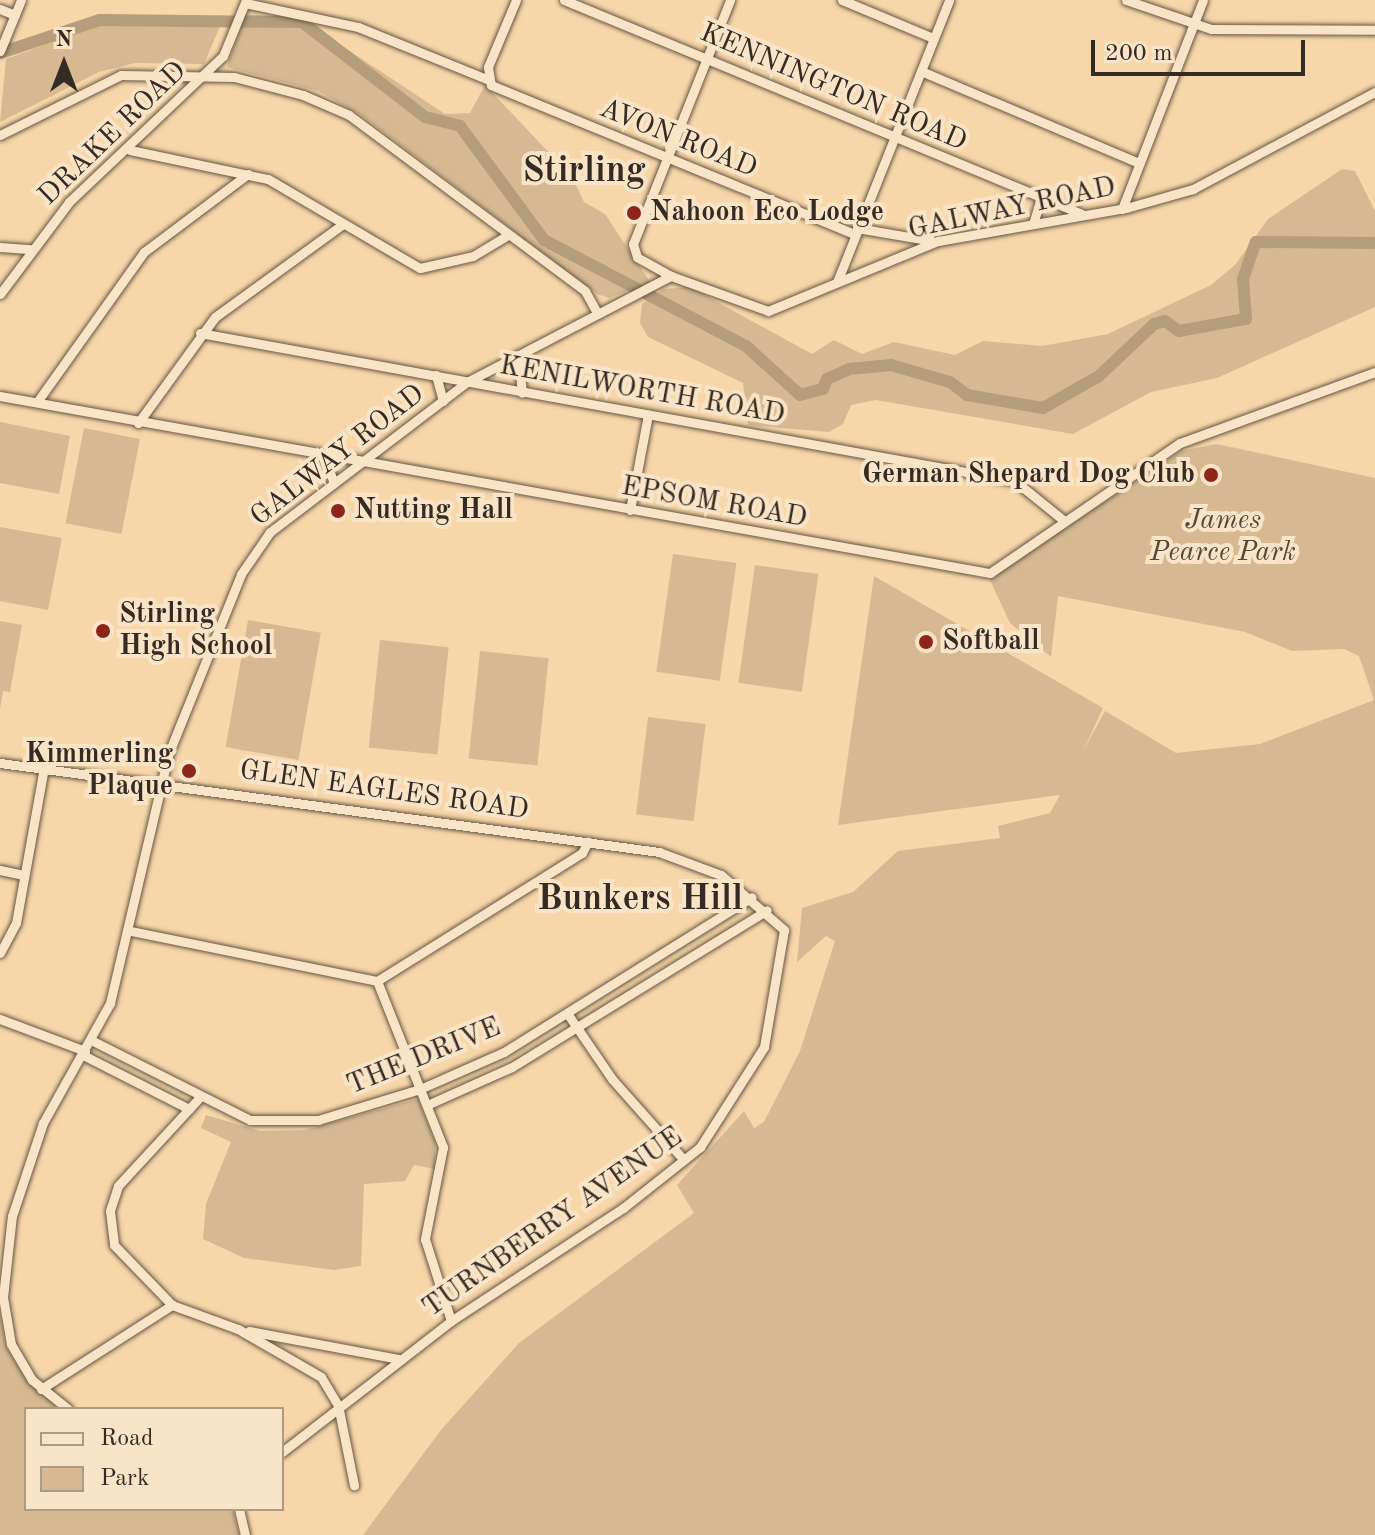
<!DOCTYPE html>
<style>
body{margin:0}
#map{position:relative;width:1375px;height:1535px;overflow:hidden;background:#f7d6a9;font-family:"Old Standard TT",serif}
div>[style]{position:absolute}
.green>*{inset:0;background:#d6b992;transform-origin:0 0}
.river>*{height:12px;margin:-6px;padding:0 6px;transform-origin:6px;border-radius:6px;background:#b59c7b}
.roads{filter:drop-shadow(0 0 2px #655644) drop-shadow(0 0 2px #655644)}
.minor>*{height:9px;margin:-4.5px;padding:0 4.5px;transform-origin:4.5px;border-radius:4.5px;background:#fae4c7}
.dots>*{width:22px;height:22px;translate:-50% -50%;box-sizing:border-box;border:4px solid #fae4c7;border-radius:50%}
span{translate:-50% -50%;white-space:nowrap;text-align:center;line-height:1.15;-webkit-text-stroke:8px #fae4c7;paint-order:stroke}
.street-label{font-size:28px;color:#342c22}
.poi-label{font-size:28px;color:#342c22;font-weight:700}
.left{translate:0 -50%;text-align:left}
.right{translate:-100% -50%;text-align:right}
.park-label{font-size:28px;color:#544838;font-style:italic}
.district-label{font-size:36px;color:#342c22;font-weight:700}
.legend{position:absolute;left:24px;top:1407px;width:260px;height:104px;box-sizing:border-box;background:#fae4c7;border:2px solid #ab9a85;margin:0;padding:10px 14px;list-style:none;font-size:24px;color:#342c22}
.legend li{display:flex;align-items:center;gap:16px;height:40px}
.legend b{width:40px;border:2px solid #ab9a85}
.north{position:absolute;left:24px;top:24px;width:80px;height:80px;-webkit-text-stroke:6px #fae4c7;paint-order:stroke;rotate:0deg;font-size:22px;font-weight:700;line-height:32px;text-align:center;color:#342c22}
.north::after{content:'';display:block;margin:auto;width:28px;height:36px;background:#342c22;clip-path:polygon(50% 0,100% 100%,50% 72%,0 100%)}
.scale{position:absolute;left:1091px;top:40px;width:214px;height:36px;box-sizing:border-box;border:4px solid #342c22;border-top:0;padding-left:10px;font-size:24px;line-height:28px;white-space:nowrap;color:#342c22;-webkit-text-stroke:6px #fae4c7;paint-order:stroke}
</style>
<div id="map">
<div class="green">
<div style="clip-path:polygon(245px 14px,303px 20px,445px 114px,470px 113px,485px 85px,572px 177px,584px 202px,605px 214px,650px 282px,609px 298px,597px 294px,361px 115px,318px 91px,227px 67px)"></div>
<div style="clip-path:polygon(106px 22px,221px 24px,204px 64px,135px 63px,99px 72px,0 122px,6px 59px)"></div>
<div style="clip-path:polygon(1342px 169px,1355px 171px,1375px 211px,1375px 307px,1217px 378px,1151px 392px,1073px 434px,876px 400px,851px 405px,843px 424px,829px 432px,748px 425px,743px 383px,648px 337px,640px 323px,642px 304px,664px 289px,690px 287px,812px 354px,834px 340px,862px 354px,894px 342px,955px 355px,983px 341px,1042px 346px,1108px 334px,1211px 285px,1235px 265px,1268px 219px)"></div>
<div style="clip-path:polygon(0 422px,70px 436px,59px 494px,0 483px)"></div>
<div style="left:84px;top:428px;width:57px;height:97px;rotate:11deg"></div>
<div style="clip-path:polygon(1217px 444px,1375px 478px,1375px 1535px,363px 1535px,441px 1430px,519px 1343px,694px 1213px,677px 1185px,744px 1111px,754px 1128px,764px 1122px,800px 1051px,835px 941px,826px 936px,797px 962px,802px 908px,853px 892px,898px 851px,1000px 838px,998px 826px,1050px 813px,1060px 795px,838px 825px,874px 576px,1103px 708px,1083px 751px,1105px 711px,1176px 753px,1260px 744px,1374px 700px,1359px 656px,1344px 649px,1292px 651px,1245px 632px,1058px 596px,1051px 657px,1010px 623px,989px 578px,1181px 451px)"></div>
<div style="clip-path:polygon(0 527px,62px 538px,48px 610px,0 601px)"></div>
<div style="left:673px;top:554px;width:64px;height:119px;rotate:8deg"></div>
<div style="left:755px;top:565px;width:64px;height:119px;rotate:8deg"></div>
<div style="left:248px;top:620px;width:74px;height:129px;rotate:10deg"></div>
<div style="clip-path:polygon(0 621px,22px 625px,10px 692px,3px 691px,0 709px)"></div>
<div style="left:380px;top:640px;width:69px;height:108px;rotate:6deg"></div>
<div style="left:480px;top:651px;width:69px;height:108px;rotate:6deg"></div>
<div style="left:648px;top:717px;width:58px;height:98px;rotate:7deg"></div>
<div style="clip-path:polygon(418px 1099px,435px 1142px,435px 1169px,414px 1165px,405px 1181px,364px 1184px,361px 1266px,334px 1270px,244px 1258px,203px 1239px,206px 1204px,231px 1142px,201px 1128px,206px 1115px,260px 1131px,305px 1130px)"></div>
<div style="clip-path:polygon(0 1314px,5px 1345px,23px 1374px,59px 1409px,26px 1409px,26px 1509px,233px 1509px,239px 1535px,0 1535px)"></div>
</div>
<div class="river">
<div style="left:0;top:53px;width:105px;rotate:-18.3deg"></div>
<div style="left:100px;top:20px;width:202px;rotate:0.6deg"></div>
<div style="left:302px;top:22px;width:155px;rotate:37.7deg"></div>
<div style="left:425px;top:117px;width:36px;rotate:14deg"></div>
<div style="left:460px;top:126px;width:142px;rotate:53.6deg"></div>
<div style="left:544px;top:240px;width:228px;rotate:27.7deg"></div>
<div style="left:746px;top:346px;width:73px;rotate:42.2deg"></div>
<div style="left:800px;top:395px;width:24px;rotate:-15deg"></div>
<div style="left:823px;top:389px;width:11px;rotate:-68deg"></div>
<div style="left:827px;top:379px;width:24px;rotate:-24deg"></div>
<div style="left:849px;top:369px;width:42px;rotate:-5.4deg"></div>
<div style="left:891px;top:365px;width:61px;rotate:16.1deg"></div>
<div style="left:950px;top:382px;width:21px;rotate:37deg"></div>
<div style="left:967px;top:395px;width:77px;rotate:9.7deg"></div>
<div style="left:1043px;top:408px;width:64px;rotate:-29.7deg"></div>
<div style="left:1099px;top:376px;width:76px;rotate:-43.4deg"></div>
<div style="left:1154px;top:324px;width:11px;rotate:-15deg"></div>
<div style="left:1165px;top:321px;width:17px;rotate:36deg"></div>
<div style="left:1179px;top:331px;width:68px;rotate:-10.2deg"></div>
<div style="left:1246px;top:319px;width:40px;rotate:-94.3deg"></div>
<div style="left:1243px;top:279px;width:39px;rotate:-71deg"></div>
<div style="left:1256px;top:242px;width:119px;rotate:0.5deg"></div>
</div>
<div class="roads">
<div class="minor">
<div style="left:516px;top:0;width:73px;rotate:112.7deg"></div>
<div style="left:488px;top:67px;width:18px;rotate:81deg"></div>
<div style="left:491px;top:85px;width:392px;rotate:22.3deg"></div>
<div style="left:564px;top:0;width:560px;rotate:22.45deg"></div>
<div style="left:842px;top:0;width:99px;rotate:22.7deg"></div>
<div style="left:1126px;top:0;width:90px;rotate:18.8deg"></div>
<div style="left:1211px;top:29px;width:164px;rotate:0.3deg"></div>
<div style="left:245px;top:3px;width:116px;rotate:12deg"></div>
<div style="left:358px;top:27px;width:141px;rotate:22deg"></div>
<div style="left:0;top:9px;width:16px;rotate:22deg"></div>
<div style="left:0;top:51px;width:55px;rotate:-67.6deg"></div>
<div style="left:921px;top:71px;width:237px;rotate:22.9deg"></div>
<div style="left:0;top:135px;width:135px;rotate:-26.4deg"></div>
<div style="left:121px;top:75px;width:113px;rotate:1deg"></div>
<div style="left:234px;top:77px;width:71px;rotate:14.6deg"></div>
<div style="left:303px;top:95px;width:50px;rotate:23.5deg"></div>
<div style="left:349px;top:115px;width:294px;rotate:36.7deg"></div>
<div style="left:585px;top:291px;width:26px;rotate:61deg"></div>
<div style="left:130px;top:150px;width:141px;rotate:11.9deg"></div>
<div style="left:268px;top:179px;width:176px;rotate:30.4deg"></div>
<div style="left:420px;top:268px;width:54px;rotate:-12.8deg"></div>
<div style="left:473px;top:256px;width:41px;rotate:-31deg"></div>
<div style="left:1122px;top:209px;width:224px;rotate:-68.8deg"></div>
<div style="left:1033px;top:224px;width:27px;rotate:-73deg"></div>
<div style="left:857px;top:228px;width:76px;rotate:9.8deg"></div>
<div style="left:0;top:247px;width:31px;rotate:4deg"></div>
<div style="left:671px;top:276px;width:39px;rotate:-151deg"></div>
<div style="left:637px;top:257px;width:14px;rotate:-107deg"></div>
<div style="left:633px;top:244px;width:263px;rotate:-68.3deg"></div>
<div style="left:837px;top:282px;width:303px;rotate:-68.3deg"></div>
<div style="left:0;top:294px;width:115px;rotate:-53.1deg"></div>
<div style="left:69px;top:202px;width:212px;rotate:-43.5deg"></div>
<div style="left:223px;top:56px;width:61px;rotate:-67.7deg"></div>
<div style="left:200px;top:333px;width:828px;rotate:10.29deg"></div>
<div style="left:1015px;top:481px;width:62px;rotate:39.1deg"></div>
<div style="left:518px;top:355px;width:38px;rotate:84deg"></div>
<div style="left:436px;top:375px;width:27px;rotate:75deg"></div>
<div style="left:0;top:396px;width:1006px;rotate:10.14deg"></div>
<div style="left:990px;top:573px;width:230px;rotate:-34.4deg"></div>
<div style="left:1180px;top:443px;width:208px;rotate:-20deg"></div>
<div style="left:37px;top:402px;width:184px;rotate:-54.5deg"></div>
<div style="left:144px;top:252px;width:130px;rotate:-36.9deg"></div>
<div style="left:138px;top:423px;width:131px;rotate:-54deg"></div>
<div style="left:215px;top:317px;width:158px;rotate:-36deg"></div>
<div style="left:324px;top:457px;width:28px;rotate:69deg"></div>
<div style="left:630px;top:510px;width:97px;rotate:-79.3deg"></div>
<div style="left:0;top:763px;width:665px;rotate:7.69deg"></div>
<div style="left:659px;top:852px;width:66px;rotate:20.4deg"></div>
<div style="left:721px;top:875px;width:84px;rotate:41.1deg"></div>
<div style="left:784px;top:930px;width:119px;rotate:99.7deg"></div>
<div style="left:764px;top:1047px;width:119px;rotate:122.6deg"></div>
<div style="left:700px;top:1147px;width:98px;rotate:141.6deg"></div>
<div style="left:623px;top:1208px;width:206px;rotate:146.7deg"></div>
<div style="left:451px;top:1321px;width:214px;rotate:142.2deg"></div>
<div style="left:0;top:870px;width:24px;rotate:12deg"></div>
<div style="left:131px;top:931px;width:251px;rotate:11.5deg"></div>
<div style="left:377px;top:981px;width:242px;rotate:-32deg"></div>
<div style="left:582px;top:853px;width:13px;rotate:-63deg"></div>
<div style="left:0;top:953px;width:34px;rotate:-62deg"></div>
<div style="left:16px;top:923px;width:152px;rotate:-79.8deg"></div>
<div style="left:377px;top:981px;width:179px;rotate:68.3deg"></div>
<div style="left:443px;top:1147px;width:94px;rotate:101.1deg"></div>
<div style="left:425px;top:1239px;width:86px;rotate:72.4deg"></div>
<div style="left:567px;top:1013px;width:80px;rotate:55.7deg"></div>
<div style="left:612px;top:1079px;width:108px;rotate:48.4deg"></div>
<div style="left:0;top:1019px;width:91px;rotate:20.6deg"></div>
<div style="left:91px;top:1040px;width:178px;rotate:26.7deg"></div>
<div style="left:250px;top:1120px;width:68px"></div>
<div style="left:318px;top:1120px;width:107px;rotate:-16.9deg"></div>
<div style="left:420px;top:1089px;width:92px;rotate:-23.8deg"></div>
<div style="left:504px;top:1052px;width:292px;rotate:-32deg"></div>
<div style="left:83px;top:1055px;width:119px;rotate:27deg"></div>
<div style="left:200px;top:1097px;width:121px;rotate:132.7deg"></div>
<div style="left:118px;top:1186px;width:26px;rotate:108deg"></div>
<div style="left:110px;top:1211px;width:34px;rotate:83deg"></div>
<div style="left:114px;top:1245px;width:83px;rotate:46deg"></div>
<div style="left:172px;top:1305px;width:70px;rotate:20deg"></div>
<div style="left:238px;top:1329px;width:96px;rotate:30deg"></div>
<div style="left:321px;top:1377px;width:33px;rotate:59deg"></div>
<div style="left:338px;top:1405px;width:82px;rotate:78.7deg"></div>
<div style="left:427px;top:1105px;width:93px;rotate:-24.1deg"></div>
<div style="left:512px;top:1067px;width:299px;rotate:-31.6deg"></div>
<div style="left:249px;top:1331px;width:153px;rotate:10.6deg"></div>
<div style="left:41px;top:1389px;width:156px;rotate:-32.7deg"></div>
<div style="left:68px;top:1409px;width:46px;rotate:-141.1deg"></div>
<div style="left:32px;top:1380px;width:42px;rotate:-120.3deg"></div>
<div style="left:11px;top:1344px;width:48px;rotate:-99.7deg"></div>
<div style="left:3px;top:1297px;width:81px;rotate:-83.7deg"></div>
<div style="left:12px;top:1216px;width:98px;rotate:-71.6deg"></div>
<div style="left:43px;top:1123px;width:137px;rotate:-60.8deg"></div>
<div style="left:110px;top:1003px;width:255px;rotate:-76.8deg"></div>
<div style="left:168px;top:755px;width:195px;rotate:-68deg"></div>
<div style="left:241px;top:574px;width:51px;rotate:-55.4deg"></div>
<div style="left:270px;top:532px;width:248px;rotate:-37.3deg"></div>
<div style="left:467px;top:382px;width:230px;rotate:-27.5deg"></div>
<div style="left:671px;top:276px;width:103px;rotate:19.8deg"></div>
<div style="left:768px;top:311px;width:184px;rotate:-22.4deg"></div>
<div style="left:938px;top:241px;width:191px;rotate:-10deg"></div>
<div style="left:1126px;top:208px;width:70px;rotate:-15.8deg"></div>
<div style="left:1193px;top:189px;width:206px;rotate:-28.1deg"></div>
<div style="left:239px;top:1509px;width:27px;rotate:77deg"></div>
</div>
</div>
<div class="dots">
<div style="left:634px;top:213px;background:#8f2418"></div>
<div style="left:1211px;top:475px;background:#8f2418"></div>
<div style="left:338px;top:511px;background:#8f2418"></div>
<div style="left:103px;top:631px;background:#8f2418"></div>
<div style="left:926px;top:642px;background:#8f2418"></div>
<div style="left:189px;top:771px;background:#8f2418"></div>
</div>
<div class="street-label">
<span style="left:833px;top:88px;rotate:23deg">KENNINGTON ROAD</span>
<span style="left:113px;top:134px;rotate:-44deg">DRAKE ROAD</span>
<span style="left:678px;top:139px;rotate:22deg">AVON ROAD</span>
<span style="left:1012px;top:209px;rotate:-12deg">GALWAY ROAD</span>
<span style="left:642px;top:391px;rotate:10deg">KENILWORTH ROAD</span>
<span style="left:338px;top:456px;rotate:-38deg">GALWAY ROAD</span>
<span style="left:714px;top:503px;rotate:10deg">EPSOM ROAD</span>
<span style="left:384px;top:791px;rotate:8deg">GLEN EAGLES ROAD</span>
<span style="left:424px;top:1057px;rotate:-22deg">THE DRIVE</span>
<span style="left:553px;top:1223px;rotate:-35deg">TURNBERRY AVENUE</span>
</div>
<div class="poi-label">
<span class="left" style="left:650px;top:213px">Nahoon Eco Lodge</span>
<span class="right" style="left:1195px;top:475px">German Shepard Dog Club</span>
<span class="left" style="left:354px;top:511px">Nutting Hall</span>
<span class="left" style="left:119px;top:631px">Stirling<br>High School</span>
<span class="left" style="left:942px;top:642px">Softball</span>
<span class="right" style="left:173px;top:771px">Kimmerling<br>Plaque</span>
</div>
<div class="park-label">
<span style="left:1223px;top:537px">James<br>Pearce Park</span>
</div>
<div class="district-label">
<span style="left:584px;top:173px">Stirling</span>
<span style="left:640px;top:901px">Bunkers Hill</span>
</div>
<ul class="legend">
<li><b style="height:10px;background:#fae4c7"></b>Road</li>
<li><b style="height:22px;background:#d6b992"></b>Park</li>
</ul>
<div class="north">N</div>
<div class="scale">200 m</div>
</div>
